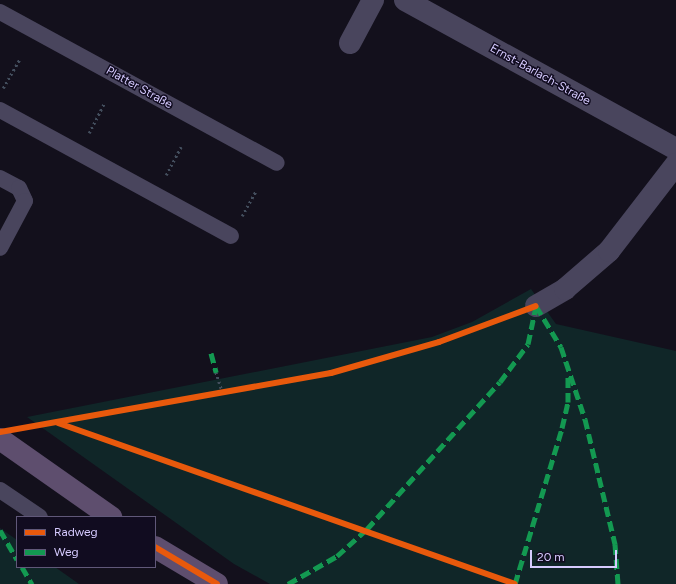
<!DOCTYPE html>
<meta charset="utf-8">
<style>
body{margin:0}
#map{position:relative;width:676px;height:584px;overflow:hidden;background:#13101c;font-family:Figtree,sans-serif}
div>[style]{position:absolute}
.green>*{inset:0;background:#102628}
.path>*{height:2.5px;margin-top:-1.25px;transform-origin:0;background:repeating-linear-gradient(90deg,#434e5d 0 2px,transparent 0 5px)}
.lane>*{height:16px;margin:-8px;padding:0 8px;transform-origin:8px;border-radius:8px;background:#49455d}
.street>*{height:22px;margin:-11px;padding:0 11px;transform-origin:11px;border-radius:11px;background:#49455d}
.primary>*{height:22px;margin:-11px;padding:0 11px;transform-origin:11px;border-radius:11px;background:#5e4e6e}
.quiet>*{height:5px;margin-top:-2.5px;transform-origin:0;background:repeating-linear-gradient(90deg,#139951 0 10px,transparent 0 15px)}
.cycleway>*{height:6px;margin:-3px;padding:0 3px;transform-origin:3px;border-radius:3px;background:#e8590c}
span{translate:-50% -50%;white-space:nowrap;text-align:center;line-height:1.15;-webkit-text-stroke:3px #110c20;paint-order:stroke}
.street-label{font-size:12px;color:#d6cbff}
.legend{position:absolute;left:16px;top:516px;width:140px;height:52px;box-sizing:border-box;background:#110c20;border:1px solid #605879;margin:0;padding:5px 7px;list-style:none;font-size:12px;color:#d6cbff}
.legend li{display:flex;align-items:center;gap:8px;height:20px}
.legend b{width:20px;border:1px solid #605879}
.scale{position:absolute;left:530px;top:550px;width:87px;height:18px;box-sizing:border-box;border:2px solid #d6cbff;border-top:0;padding-left:5px;font-size:12px;line-height:14px;white-space:nowrap;color:#d6cbff;-webkit-text-stroke:3px #110c20;paint-order:stroke}
</style>
<div id="map">
<div class="green">
<div style="clip-path:polygon(531px 289px,556px 324px,676px 351px,676px 584px,270px 584px,234px 564px,27px 417px,432px 337px,472px 322px)"></div>
<div style="clip-path:polygon(0 528px,17px 540px,17px 567px,55px 567px,79px 584px,0 584px)"></div>
</div>
<div class="path">
<div style="left:3px;top:88px;width:34px;rotate:-60deg"></div>
<div style="left:89px;top:133px;width:34px;rotate:-63deg"></div>
<div style="left:166px;top:175px;width:32px;rotate:-62deg"></div>
<div style="left:242px;top:216px;width:29px;rotate:-61deg"></div>
<div style="left:216px;top:372px;width:23px;rotate:72deg"></div>
</div>
<div class="lane">
<div style="left:0;top:12px;width:315px;rotate:28.6deg"></div>
<div style="left:0;top:110px;width:263px;rotate:28.6deg"></div>
<div style="left:0;top:178px;width:21px;rotate:28deg"></div>
<div style="left:19px;top:188px;width:14px;rotate:65deg"></div>
<div style="left:25px;top:201px;width:53px;rotate:118deg"></div>
<div style="left:0;top:490px;width:48px;rotate:34deg"></div>
</div>
<div class="street">
<div style="left:405px;top:0;width:309px;rotate:28.8deg"></div>
<div style="left:350px;top:43px;width:49px;rotate:-61.9deg"></div>
<div style="left:536px;top:306px;width:34px;rotate:-30deg"></div>
<div style="left:565px;top:289px;width:58px;rotate:-40.8deg"></div>
<div style="left:609px;top:251px;width:110px;rotate:-52.4deg"></div>
</div>
<div class="primary">
<div style="left:0;top:439px;width:136px;rotate:35.1deg"></div>
<div style="left:155px;top:547px;width:72px;rotate:30.8deg"></div>
</div>
<div class="quiet">
<div style="left:536px;top:306px;width:48px;rotate:58.6deg"></div>
<div style="left:561px;top:347px;width:76px;rotate:71.6deg"></div>
<div style="left:585px;top:419px;width:129px;rotate:76.5deg"></div>
<div style="left:615px;top:544px;width:40px;rotate:85.7deg"></div>
<div style="left:211px;top:353px;width:20px;rotate:75deg"></div>
<div style="left:0;top:530px;width:34px;rotate:60deg"></div>
<div style="left:22px;top:567px;width:20px;rotate:60deg"></div>
<div style="left:288px;top:584px;width:56px;rotate:-29.7deg"></div>
<div style="left:337px;top:556px;width:40px;rotate:-42deg"></div>
<div style="left:367px;top:529px;width:198px;rotate:-47.9deg"></div>
<div style="left:500px;top:382px;width:47px;rotate:-53.6deg"></div>
<div style="left:528px;top:344px;width:39px;rotate:-78deg"></div>
<div style="left:515px;top:584px;width:163px;rotate:-73.2deg"></div>
<div style="left:562px;top:428px;width:27px;rotate:-77deg"></div>
<div style="left:568px;top:402px;width:26px;rotate:-90deg"></div>
</div>
<div class="cycleway">
<div style="left:58px;top:423px;width:484px;rotate:19.4deg"></div>
<div style="left:0;top:432px;width:336px;rotate:-10.1deg"></div>
<div style="left:331px;top:373px;width:112px;rotate:-16deg"></div>
<div style="left:439px;top:342px;width:103px;rotate:-20.4deg"></div>
<div style="left:155px;top:547px;width:72px;rotate:30.8deg"></div>
</div>
<div class="street-label">
<span style="left:540px;top:75px;rotate:29deg">Ernst-Barlach-Straße</span>
<span style="left:139px;top:88px;rotate:29deg">Platter Straße</span>
</div>
<ul class="legend">
<li><b style="height:5px;background:#e8590c"></b>Radweg</li>
<li><b style="height:5px;background:#139951"></b>Weg</li>
</ul>
<div class="scale">20 m</div>
</div>
